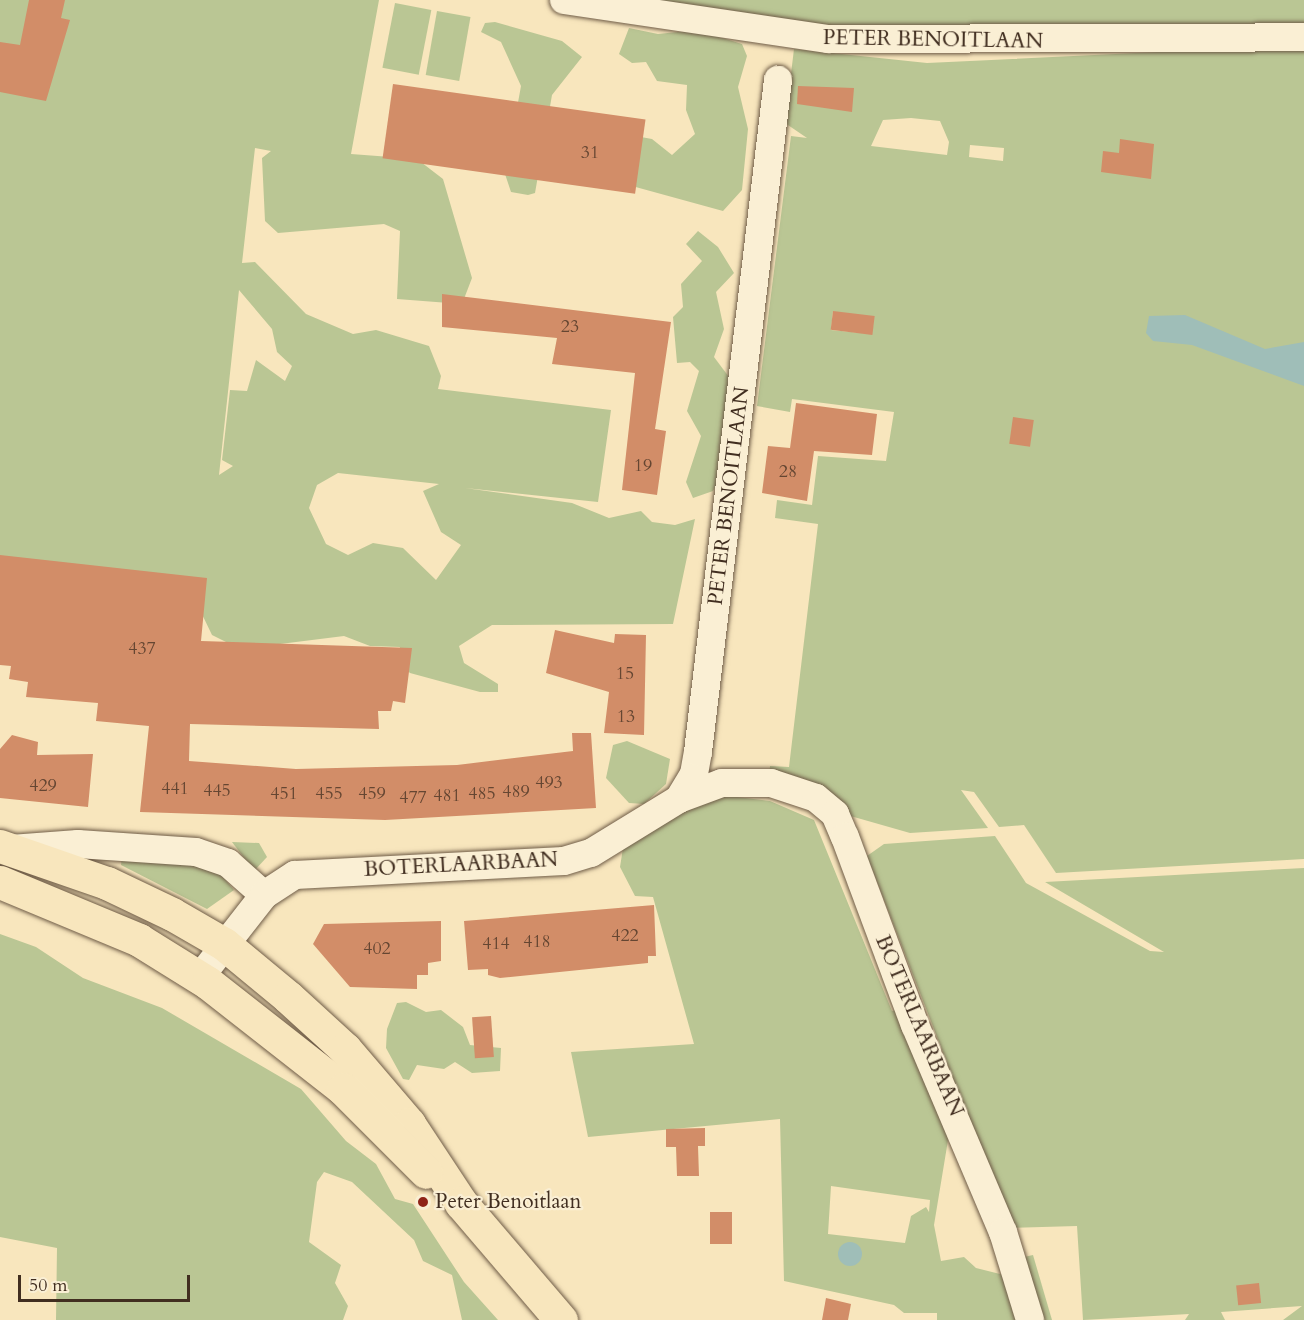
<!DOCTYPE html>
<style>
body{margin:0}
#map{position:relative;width:1304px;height:1320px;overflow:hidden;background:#f8e6bd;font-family:Cardo,serif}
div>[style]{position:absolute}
.green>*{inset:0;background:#bac694;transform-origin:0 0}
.water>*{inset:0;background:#9fbeb8}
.round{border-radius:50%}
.building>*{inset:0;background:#d28d68;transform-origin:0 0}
.roads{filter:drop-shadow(0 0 2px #6f5c47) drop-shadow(0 0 2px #6f5c47)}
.minor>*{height:28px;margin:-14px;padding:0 14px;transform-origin:14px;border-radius:14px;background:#faefd4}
.major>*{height:33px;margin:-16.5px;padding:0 16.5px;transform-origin:16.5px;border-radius:16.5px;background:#f8e6bd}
.dots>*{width:16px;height:16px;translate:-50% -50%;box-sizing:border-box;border:3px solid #faefd4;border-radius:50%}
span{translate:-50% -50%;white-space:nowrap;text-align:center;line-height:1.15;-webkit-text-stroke:4.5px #faefd4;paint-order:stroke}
.number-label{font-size:18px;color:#654632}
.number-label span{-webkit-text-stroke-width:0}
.street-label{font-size:21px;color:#412e20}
.poi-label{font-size:21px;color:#412e20}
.left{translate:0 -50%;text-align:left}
.scale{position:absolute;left:18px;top:1275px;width:172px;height:27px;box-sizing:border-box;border:3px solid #412e20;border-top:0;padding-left:8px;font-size:18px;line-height:21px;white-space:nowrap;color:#412e20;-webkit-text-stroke:4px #faefd4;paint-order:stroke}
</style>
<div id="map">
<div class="green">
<div style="clip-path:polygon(evenodd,0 0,379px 0,351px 154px,417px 159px,443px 179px,472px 278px,462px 304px,397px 299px,400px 231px,384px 224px,278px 233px,265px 221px,262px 158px,271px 151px,255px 148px,242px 263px,255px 262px,306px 314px,353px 334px,376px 330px,429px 346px,441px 376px,438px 389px,611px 410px,598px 502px,465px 488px,572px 503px,609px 518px,641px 511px,652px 522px,675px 525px,695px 519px,673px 624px,492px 625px,459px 646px,464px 663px,498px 684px,498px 692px,480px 692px,410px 673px,398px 661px,400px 647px,370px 646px,344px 636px,240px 649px,212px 635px,199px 608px,0 568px,0 0,239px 290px,272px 329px,277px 352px,292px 366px,285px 381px,256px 360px,247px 391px,230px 390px,222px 460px,233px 466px,219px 475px,239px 290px,0 0,338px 473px,439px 484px,423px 491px,441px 532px,461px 545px,436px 580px,403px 548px,373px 543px,348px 555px,326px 544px,309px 508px,317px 485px,338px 473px)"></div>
<div style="clip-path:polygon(651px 0,1304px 0,1304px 28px,824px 30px)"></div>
<div style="left:395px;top:3px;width:37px;height:66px;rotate:11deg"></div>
<div style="left:437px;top:11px;width:34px;height:65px;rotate:10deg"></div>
<div style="clip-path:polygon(495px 22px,562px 41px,582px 57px,552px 95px,535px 193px,528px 195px,511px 192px,505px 174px,521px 86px,501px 42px,481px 32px,485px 23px)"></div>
<div style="clip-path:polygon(629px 28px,658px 34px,697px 30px,742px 44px,747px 56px,738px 87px,748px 129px,742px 190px,723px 211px,632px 186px,630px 135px,652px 139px,672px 155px,695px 134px,686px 110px,687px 85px,657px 81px,646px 62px,632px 63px,619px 54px)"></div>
<div style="clip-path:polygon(evenodd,1304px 45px,1304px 859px,1056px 873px,1024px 825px,999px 827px,974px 792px,961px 790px,988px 828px,910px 833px,847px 815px,769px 776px,770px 766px,789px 767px,818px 524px,775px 518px,777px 500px,812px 505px,818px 456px,886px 461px,894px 412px,792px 399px,790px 412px,757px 406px,791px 136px,807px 138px,785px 123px,794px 49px,927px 63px,1304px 45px,911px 118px,940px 121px,949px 142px,947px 155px,871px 146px,883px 120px,911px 118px,1304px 45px,970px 145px,1004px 148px,1003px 161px,969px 157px,970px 145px,1304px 45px,833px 311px,872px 334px,831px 330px,833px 311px)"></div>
<div style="clip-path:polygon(698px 231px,718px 247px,734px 273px,716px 292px,724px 329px,714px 357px,732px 381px,721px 478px,713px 491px,693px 498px,686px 482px,701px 436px,687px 411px,699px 371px,690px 362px,677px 363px,673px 317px,683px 307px,681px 284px,702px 261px,686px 244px)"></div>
<div style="clip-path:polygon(627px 741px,670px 759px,666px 784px,644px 804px,629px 803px,606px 778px,613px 745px)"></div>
<div style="clip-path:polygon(evenodd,712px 794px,770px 801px,814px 820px,892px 1011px,900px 1009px,951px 1122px,934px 1225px,941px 1261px,964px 1257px,976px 1268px,1008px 1276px,1019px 1320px,937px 1320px,937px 1313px,904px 1313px,894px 1305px,784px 1281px,780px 1119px,588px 1137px,571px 1052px,694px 1044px,653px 897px,635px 896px,620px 867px,623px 848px,712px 794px,831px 1186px,930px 1200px,929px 1212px,926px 1207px,911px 1216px,905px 1243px,828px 1234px,831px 1186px)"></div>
<div style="clip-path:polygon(995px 836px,1026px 883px,1150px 951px,1164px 952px,1045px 882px,1304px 868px,1304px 1320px,1283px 1320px,1302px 1306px,1221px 1312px,1225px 1320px,1185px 1320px,1189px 1314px,1083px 1320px,1077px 1226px,1011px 1228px,867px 856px,884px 844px)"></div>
<div style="clip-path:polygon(232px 842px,259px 843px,267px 857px,254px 871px)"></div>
<div style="clip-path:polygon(122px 856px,195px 862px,217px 870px,234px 890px,207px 909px,121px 865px)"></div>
<div style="clip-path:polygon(0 934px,36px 947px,83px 978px,162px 1008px,301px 1089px,346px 1141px,376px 1164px,395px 1199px,413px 1204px,464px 1282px,498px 1320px,462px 1320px,452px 1275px,423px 1261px,414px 1240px,352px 1182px,324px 1172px,317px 1182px,309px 1242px,341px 1265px,335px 1283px,348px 1306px,343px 1320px,56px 1320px,57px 1248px,0 1237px)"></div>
<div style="clip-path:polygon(406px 1002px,426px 1012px,441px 1010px,463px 1027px,470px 1045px,501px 1048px,500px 1071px,472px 1073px,455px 1062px,444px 1069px,417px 1065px,409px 1080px,403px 1079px,386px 1048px,387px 1029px,397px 1003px)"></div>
<div style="clip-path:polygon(1033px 1255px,1052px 1320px,1040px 1320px,1024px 1257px)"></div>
</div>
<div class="water">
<div style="clip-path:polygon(1185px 315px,1265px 349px,1304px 342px,1304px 386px,1192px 345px,1153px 341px,1146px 333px,1149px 316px)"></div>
<div class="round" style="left:838px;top:1242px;width:24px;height:24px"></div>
</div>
<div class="building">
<div style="clip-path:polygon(29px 0,65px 0,61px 18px,70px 20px,46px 101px,0 92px,0 42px,20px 45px)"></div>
<div style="left:393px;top:84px;width:255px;height:75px;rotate:8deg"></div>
<div style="clip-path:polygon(798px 86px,854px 88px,852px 112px,797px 104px)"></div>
<div style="clip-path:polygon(1120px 139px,1154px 144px,1151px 179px,1101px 172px,1103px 151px,1119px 153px)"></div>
<div style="clip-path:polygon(442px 294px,671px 322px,655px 429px,666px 431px,657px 495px,622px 490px,635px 373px,552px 364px,557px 338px,442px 327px)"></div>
<div style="left:833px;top:311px;width:42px;height:19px;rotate:7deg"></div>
<div style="clip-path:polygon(796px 403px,877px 414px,872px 455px,814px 451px,807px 501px,762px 493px,768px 446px,790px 448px)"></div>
<div style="left:1013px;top:417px;width:21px;height:27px;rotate:8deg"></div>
<div style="clip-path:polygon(0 555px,207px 578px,201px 641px,412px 648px,405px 703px,393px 701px,391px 711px,378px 711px,379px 729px,190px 724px,189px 761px,296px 769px,457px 765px,573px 751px,572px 733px,591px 733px,596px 808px,385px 820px,140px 812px,149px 726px,96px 721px,98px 703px,26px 697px,28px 682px,9px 679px,11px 666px,0 665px)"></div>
<div style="clip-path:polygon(555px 630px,614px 643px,615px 634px,646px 635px,644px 735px,604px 733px,609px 692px,546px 673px)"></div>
<div style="clip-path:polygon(12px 735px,38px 742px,37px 755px,93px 754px,88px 807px,0 798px,0 749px)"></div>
<div style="clip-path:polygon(654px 905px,656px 956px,648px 956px,648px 963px,500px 978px,488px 975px,488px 969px,468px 970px,464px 921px)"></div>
<div style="clip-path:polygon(441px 921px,441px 961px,428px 963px,428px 975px,417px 975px,417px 989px,350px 987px,313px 944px,324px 924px)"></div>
<div style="left:491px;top:1016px;width:41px;height:19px;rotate:86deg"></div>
<div style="clip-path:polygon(705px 1128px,705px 1146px,698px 1146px,699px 1176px,677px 1176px,676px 1147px,666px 1147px,666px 1129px)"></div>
<div style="left:710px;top:1212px;width:22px;height:32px"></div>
<div style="left:1259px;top:1283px;width:20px;height:23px;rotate:84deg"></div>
<div style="clip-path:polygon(826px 1298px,851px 1304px,848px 1320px,822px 1320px)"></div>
</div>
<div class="roads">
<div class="minor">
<div style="left:564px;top:0;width:267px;rotate:8.4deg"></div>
<div style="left:828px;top:39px;width:476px;rotate:-0.2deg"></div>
<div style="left:679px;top:799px;width:29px;rotate:-59deg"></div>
<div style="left:694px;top:774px;width:22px;rotate:-80deg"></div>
<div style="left:698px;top:752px;width:677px;rotate:-83.21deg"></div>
<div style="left:11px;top:849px;width:67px;rotate:-4.3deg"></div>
<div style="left:78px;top:844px;width:118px;rotate:3.9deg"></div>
<div style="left:196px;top:852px;width:34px;rotate:19deg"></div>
<div style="left:228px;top:863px;width:48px;rotate:41.6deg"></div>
<div style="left:200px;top:977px;width:104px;rotate:-52deg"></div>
<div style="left:264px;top:895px;width:37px;rotate:-33deg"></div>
<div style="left:295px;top:875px;width:269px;rotate:-3deg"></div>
<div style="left:564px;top:861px;width:28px;rotate:-17deg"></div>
<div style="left:591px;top:853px;width:103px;rotate:-31.5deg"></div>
<div style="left:679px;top:799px;width:46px;rotate:-20.4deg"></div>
<div style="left:722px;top:783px;width:49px"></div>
<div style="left:771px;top:783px;width:47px;rotate:18.4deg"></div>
<div style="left:816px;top:798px;width:25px;rotate:40deg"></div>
<div style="left:835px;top:814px;width:25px;rotate:67deg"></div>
<div style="left:845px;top:837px;width:201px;rotate:69.6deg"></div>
<div style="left:915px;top:1025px;width:225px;rotate:67deg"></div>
<div style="left:1003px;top:1232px;width:92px;rotate:72.9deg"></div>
</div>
<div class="major">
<div style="left:0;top:846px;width:113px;rotate:19.1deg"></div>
<div style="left:107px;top:883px;width:72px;rotate:25.5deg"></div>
<div style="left:172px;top:914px;width:60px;rotate:30deg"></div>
<div style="left:224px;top:944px;width:83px;rotate:39.6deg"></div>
<div style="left:288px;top:997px;width:77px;rotate:42.4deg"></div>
<div style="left:345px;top:1049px;width:99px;rotate:49.5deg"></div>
<div style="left:409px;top:1124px;width:95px;rotate:56.6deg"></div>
<div style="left:461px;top:1203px;width:154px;rotate:49.5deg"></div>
<div style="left:0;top:882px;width:151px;rotate:22.6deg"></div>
<div style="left:139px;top:940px;width:81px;rotate:31.9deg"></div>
<div style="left:208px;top:983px;width:172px;rotate:38.1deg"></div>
<div style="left:343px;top:1089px;width:117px;rotate:45deg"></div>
</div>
</div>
<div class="dots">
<div style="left:423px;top:1202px;background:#8f2418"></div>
</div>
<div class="number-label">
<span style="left:590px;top:153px">31</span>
<span style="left:570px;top:327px">23</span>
<span style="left:643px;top:466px">19</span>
<span style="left:788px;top:472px">28</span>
<span style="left:142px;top:649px">437</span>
<span style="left:625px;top:674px">15</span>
<span style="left:626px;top:717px">13</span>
<span style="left:549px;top:783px">493</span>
<span style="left:43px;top:786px">429</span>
<span style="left:175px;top:789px">441</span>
<span style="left:217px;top:791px">445</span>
<span style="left:516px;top:792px">489</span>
<span style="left:284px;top:794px">451</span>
<span style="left:329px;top:794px">455</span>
<span style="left:372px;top:794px">459</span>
<span style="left:482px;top:794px">485</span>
<span style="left:447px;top:796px">481</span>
<span style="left:413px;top:798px">477</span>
<span style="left:625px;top:936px">422</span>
<span style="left:537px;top:942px">418</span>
<span style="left:496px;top:944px">414</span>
<span style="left:377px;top:949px">402</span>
</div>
<div class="street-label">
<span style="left:933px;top:40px;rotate:1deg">PETER BENOITLAAN</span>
<span style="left:729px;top:496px;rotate:-83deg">PETER BENOITLAAN</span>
<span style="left:461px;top:865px;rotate:-3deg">BOTERLAARBAAN</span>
<span style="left:919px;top:1026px;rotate:67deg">BOTERLAARBAAN</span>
</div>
<div class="poi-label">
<span class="left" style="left:435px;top:1202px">Peter Benoitlaan</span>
</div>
<div class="scale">50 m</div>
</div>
